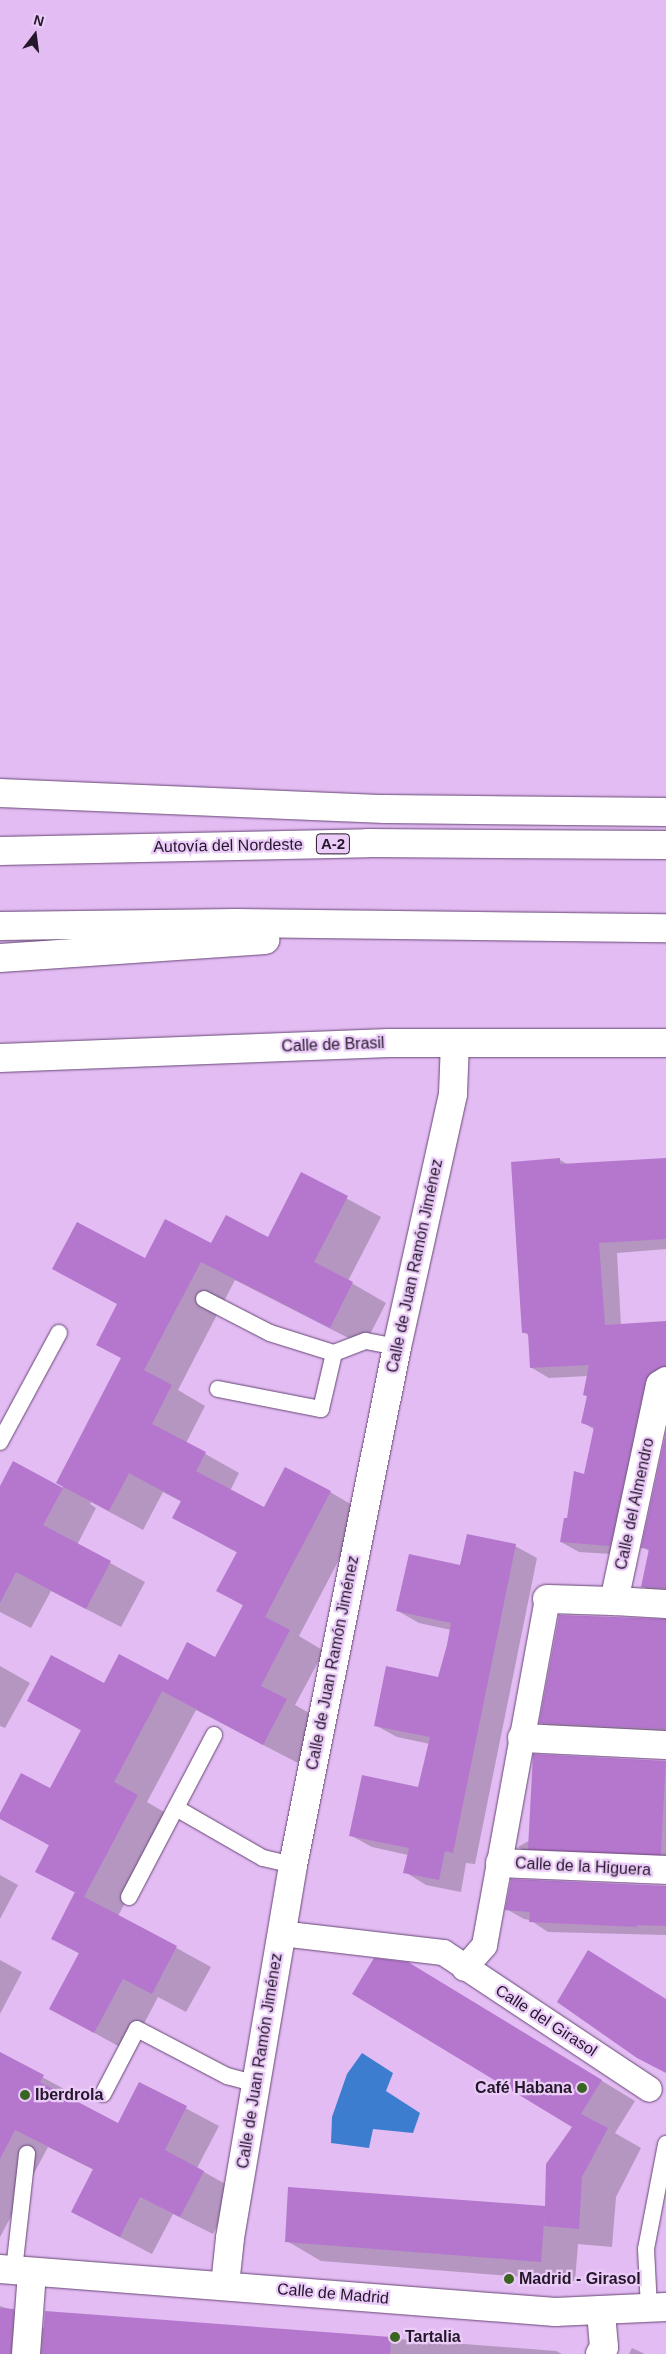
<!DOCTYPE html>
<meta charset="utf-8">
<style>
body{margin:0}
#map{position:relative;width:666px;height:2354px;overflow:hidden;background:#e2bcf2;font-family:Helvetica,sans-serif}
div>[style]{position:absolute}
.water>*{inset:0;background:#3d7dcf}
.shadow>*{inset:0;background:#0003}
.building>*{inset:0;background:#b577ce;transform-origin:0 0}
.roads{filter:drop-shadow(0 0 1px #684776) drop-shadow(0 0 1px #684776)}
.service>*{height:16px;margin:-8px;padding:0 8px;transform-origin:8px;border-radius:8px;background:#fff}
.pedestrian>*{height:25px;margin:-12.5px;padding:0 12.5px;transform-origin:12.5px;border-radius:12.5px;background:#fff}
.minor>*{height:28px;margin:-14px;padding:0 14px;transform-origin:14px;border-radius:14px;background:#fff}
.tertiary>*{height:28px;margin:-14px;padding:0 14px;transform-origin:14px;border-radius:14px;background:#fff}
.motorway>*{height:28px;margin:-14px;padding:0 14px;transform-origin:14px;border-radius:14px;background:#fff}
.dots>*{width:14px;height:14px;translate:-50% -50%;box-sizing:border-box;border:2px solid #ebccf8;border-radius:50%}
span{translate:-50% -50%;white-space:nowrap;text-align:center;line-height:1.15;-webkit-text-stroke:4.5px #ebccf8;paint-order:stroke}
.shield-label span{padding:1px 4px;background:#ebccf8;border:1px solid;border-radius:4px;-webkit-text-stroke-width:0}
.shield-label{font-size:15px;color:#25172b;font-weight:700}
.street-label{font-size:16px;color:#25172b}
.poi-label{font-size:16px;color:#25172b;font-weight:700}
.right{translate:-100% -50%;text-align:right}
.left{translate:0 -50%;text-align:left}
.north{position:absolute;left:10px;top:10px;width:50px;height:50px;-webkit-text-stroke:4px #ebccf8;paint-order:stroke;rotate:15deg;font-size:14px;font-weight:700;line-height:20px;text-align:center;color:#25172b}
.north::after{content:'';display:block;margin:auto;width:18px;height:22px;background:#25172b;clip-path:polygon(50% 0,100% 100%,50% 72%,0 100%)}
</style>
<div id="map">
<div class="water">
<div style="clip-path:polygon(362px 2053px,393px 2073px,386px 2091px,420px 2113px,413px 2133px,373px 2129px,369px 2148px,331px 2143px,332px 2117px,347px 2074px)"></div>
</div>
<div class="shadow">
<div style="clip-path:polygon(666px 1159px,666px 1249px,617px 1253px,621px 1325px,666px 1323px,666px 1386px,627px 1555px,579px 1552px,561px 1542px,585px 1476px,595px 1430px,582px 1422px,588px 1397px,584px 1394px,588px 1376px,549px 1378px,532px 1368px,530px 1336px,523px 1332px,560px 1160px,569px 1165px)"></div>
<div style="clip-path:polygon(301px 1174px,381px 1217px,348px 1281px,386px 1303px,364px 1346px,235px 1280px,178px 1390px,205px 1406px,186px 1443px,239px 1473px,230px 1491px,265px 1509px,330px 1492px,364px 1512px,299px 1636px,324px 1651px,295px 1705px,320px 1719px,298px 1763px,196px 1710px,147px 1802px,171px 1816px,118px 1916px,211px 1967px,186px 2012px,158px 1997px,129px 2052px,51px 2009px,80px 1954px,52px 1938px,76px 1893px,36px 1871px,50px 1846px,0 1816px,50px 1790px,82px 1731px,28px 1701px,105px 1684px,168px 1682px,216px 1658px,244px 1606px,218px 1591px,238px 1553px,208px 1537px,182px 1502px,163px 1492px,143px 1530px,91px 1502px,90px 1504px,96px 1508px,77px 1545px,145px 1582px,121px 1627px,51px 1591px,31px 1628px,0 1612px,0 1489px,62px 1488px,123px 1359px,118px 1304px,54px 1269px,146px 1260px,211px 1245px,268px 1238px)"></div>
<div style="clip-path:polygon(666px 1438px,666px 1597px,660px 1596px,642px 1586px,650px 1552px,643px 1547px)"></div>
<div style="clip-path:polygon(515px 1546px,537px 1558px,475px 1864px,466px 1863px,461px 1892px,426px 1885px,405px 1872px,408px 1855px,372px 1847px,350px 1835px,419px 1788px,430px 1744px,397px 1737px,375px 1725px,439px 1678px,451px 1630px,419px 1623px,398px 1611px,461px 1566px)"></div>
<div style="clip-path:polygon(666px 1621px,666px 1738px,558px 1733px,540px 1723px)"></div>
<div style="clip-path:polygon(0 1666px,30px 1683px,5px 1728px,0 1726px)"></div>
<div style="clip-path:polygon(666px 1762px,666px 1863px,535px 1858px,518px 1847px)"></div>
<div style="clip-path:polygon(0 1875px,18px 1885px,0 1919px)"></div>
<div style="clip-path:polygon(666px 1887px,666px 1935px,548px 1932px,530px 1920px,524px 1919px,506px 1909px)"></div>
<div style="clip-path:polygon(0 1960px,22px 1972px,0 2014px)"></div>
<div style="clip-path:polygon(443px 1984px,635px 2101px,615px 2133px,641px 2148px,616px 2197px,612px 2247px,578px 2244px,575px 2281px,321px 2261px,287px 2241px,546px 2208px,574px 2127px)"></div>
<div style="clip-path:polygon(0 2054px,75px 2095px,72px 2100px,119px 2124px,140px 2084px,219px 2126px,197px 2168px,236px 2190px,213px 2234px,173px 2214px,152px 2254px,104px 2229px,72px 2211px,94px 2170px,48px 2147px,0 2237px)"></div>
<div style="clip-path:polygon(0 2306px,13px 2310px,44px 2328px,46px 2312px,556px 2351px,562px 2354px,0 2354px)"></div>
<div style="clip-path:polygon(632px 2348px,645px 2354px,629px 2354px)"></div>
</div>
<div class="building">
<div style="clip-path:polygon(560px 1158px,560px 1164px,666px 1158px,666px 1239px,599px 1243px,605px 1325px,666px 1321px,666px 1366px,651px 1372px,645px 1382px,610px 1546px,560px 1542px,564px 1518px,567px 1518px,574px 1471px,584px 1474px,594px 1427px,581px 1423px,587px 1396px,583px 1395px,589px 1365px,530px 1368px,528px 1333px,522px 1333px,511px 1162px)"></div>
<div style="clip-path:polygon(301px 1172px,348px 1196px,314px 1262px,353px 1282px,330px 1328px,201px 1262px,144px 1370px,172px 1385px,152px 1424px,206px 1452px,196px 1471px,264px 1507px,285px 1467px,331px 1491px,265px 1617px,290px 1630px,261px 1686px,287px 1699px,263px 1745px,162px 1691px,167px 1682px,114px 1782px,138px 1795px,84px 1897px,35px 1872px,49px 1845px,0 1819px,0 1813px,21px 1773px,50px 1788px,81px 1730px,27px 1701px,51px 1655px,104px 1683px,119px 1654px,168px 1680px,187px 1642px,215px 1657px,243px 1605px,216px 1591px,237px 1552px,172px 1518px,181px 1501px,129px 1473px,109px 1511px,56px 1483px,121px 1358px,96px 1345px,117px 1304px,52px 1269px,77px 1222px,145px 1258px,165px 1219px,211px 1243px,226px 1215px,268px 1237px)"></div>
<div style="clip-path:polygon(666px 1432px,666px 1588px,641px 1587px,649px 1549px,641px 1548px)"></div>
<div style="clip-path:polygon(13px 1461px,63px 1488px,43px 1525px,111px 1561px,86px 1609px,16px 1572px,0 1603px,0 1486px)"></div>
<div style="clip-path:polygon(467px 1534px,516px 1544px,453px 1853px,445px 1851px,439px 1880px,403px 1873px,409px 1848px,349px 1836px,362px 1775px,418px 1787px,430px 1737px,374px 1726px,386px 1666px,438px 1677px,447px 1645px,451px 1623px,396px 1611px,409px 1554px,460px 1565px)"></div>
<div style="clip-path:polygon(559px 1615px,666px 1619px,666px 1729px,539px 1723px)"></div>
<div style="left:533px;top:1754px;width:133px;height:96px;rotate:3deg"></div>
<div style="clip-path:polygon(511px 1879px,666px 1886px,666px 1926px,637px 1925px,637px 1927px,529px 1922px,530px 1912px,505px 1910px)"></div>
<div style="clip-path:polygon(75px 1892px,177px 1946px,152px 1994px,123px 1979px,94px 2033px,49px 2009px,79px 1953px,51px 1939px)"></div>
<div style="clip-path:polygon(588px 1950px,666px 1999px,666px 2073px,637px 2058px,557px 2002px)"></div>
<div style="clip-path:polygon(374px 1958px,408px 1962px,602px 2080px,579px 2117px,581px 2114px,608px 2128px,582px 2177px,579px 2229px,544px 2226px,545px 2210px,541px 2262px,285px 2242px,288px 2187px,545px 2206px,546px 2164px,572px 2127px,352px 1994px)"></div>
<div style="clip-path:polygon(0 2052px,44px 2075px,40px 2082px,118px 2123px,139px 2082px,187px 2106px,165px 2150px,204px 2171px,180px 2217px,140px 2197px,120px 2237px,71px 2212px,93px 2169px,15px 2130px,0 2159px)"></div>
<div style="clip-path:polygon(0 2308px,14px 2309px,11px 2354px,0 2354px)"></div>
<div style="clip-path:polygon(45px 2311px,391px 2337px,390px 2354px,42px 2354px)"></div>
</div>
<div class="roads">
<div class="service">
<div style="left:204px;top:1299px;width:74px;rotate:27.3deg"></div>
<div style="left:270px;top:1333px;width:67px;rotate:17.4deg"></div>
<div style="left:334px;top:1353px;width:34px;rotate:-21deg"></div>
<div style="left:366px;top:1341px;width:32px;rotate:11deg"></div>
<div style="left:218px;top:1389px;width:105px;rotate:11deg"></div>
<div style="left:321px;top:1409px;width:57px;rotate:-76.9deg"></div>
<div style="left:0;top:1442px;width:124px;rotate:-61.6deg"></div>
<div style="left:176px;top:1808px;width:100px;rotate:29.9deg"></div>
<div style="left:263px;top:1858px;width:31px;rotate:13deg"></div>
<div style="left:129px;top:1897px;width:183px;rotate:-62.3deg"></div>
<div style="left:103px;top:2094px;width:73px;rotate:-62.4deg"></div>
<div style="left:137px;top:2029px;width:102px;rotate:27.6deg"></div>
<div style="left:227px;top:2076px;width:30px;rotate:15deg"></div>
<div style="left:14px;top:2270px;width:117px;rotate:-83.6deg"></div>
<div style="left:649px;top:2308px;width:59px;rotate:-92.9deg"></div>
<div style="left:646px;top:2249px;width:107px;rotate:-79.2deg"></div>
</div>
<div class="pedestrian">
<div style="left:281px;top:1933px;width:163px;rotate:6.7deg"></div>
<div style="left:443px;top:1952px;width:247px;rotate:33.6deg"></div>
<div style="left:464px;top:1968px;width:30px;rotate:-49deg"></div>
<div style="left:484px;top:1945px;width:352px;rotate:-79.7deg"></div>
</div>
<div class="minor">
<div style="left:666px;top:1381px;width:7px;rotate:146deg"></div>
<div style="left:660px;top:1385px;width:221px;rotate:102deg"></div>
<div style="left:614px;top:1601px;width:52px;rotate:3.3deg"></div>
<div style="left:547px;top:1599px;width:67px;rotate:1.7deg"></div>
<div style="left:522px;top:1738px;width:144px;rotate:2.8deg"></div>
<div style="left:500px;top:1863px;width:166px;rotate:2.4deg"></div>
<div style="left:225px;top:2285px;width:47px;rotate:-83.9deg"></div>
<div style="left:230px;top:2238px;width:378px;rotate:-80.4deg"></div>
<div style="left:293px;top:1865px;width:528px;rotate:-78.65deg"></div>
<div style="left:397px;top:1347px;width:259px;rotate:-77.5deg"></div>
<div style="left:453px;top:1094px;width:51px;rotate:-87.8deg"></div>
<div style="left:26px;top:2354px;width:82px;rotate:-85.8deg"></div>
<div style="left:600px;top:2354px;width:8px;rotate:-60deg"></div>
<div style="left:604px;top:2347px;width:37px;rotate:-95deg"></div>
</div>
<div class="tertiary">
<div style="left:0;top:1058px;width:389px;rotate:-2.2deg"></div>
<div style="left:389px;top:1043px;width:277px"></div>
<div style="left:0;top:2269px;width:557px;rotate:4.43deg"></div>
<div style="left:555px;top:2312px;width:111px;rotate:-2.6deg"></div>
</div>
<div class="motorway">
<div style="left:0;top:793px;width:385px;rotate:2.4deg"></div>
<div style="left:385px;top:809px;width:281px;rotate:0.6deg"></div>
<div style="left:0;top:851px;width:368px;rotate:-1.2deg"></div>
<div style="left:368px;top:843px;width:298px;rotate:0.4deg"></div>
<div style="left:0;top:926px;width:236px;rotate:-0.7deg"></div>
<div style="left:236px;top:923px;width:430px;rotate:0.7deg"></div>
<div style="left:0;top:958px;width:266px;rotate:-3.9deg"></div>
</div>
</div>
<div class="dots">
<div style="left:582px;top:2088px;background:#3a6421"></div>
<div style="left:25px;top:2095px;background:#3a6421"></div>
<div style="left:509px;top:2279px;background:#3a6421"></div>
<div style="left:395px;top:2337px;background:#3a6421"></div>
</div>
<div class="shield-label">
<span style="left:333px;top:844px">A-2</span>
</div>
<div class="street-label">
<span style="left:228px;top:846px;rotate:-1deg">Autovía del Nordeste</span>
<span style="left:333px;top:1045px;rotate:-2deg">Calle de Brasil</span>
<span style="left:415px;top:1266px;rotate:-78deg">Calle de Juan Ramón Jiménez</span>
<span style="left:635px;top:1504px;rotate:-78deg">Calle del Almendro</span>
<span style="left:333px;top:1663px;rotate:-79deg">Calle de Juan Ramón Jiménez</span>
<span style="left:583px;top:1867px;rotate:3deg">Calle de la Higuera</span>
<span style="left:546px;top:2021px;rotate:33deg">Calle del Girasol</span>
<span style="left:260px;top:2061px;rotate:-81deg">Calle de Juan Ramón Jiménez</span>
<span style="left:333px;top:2294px;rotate:5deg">Calle de Madrid</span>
</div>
<div class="poi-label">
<span class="right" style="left:572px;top:2088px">Café Habana</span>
<span class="left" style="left:35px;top:2095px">Iberdrola</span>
<span class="left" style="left:519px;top:2279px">Madrid - Girasol</span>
<span class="left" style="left:405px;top:2337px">Tartalia</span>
</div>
<div class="north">N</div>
</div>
